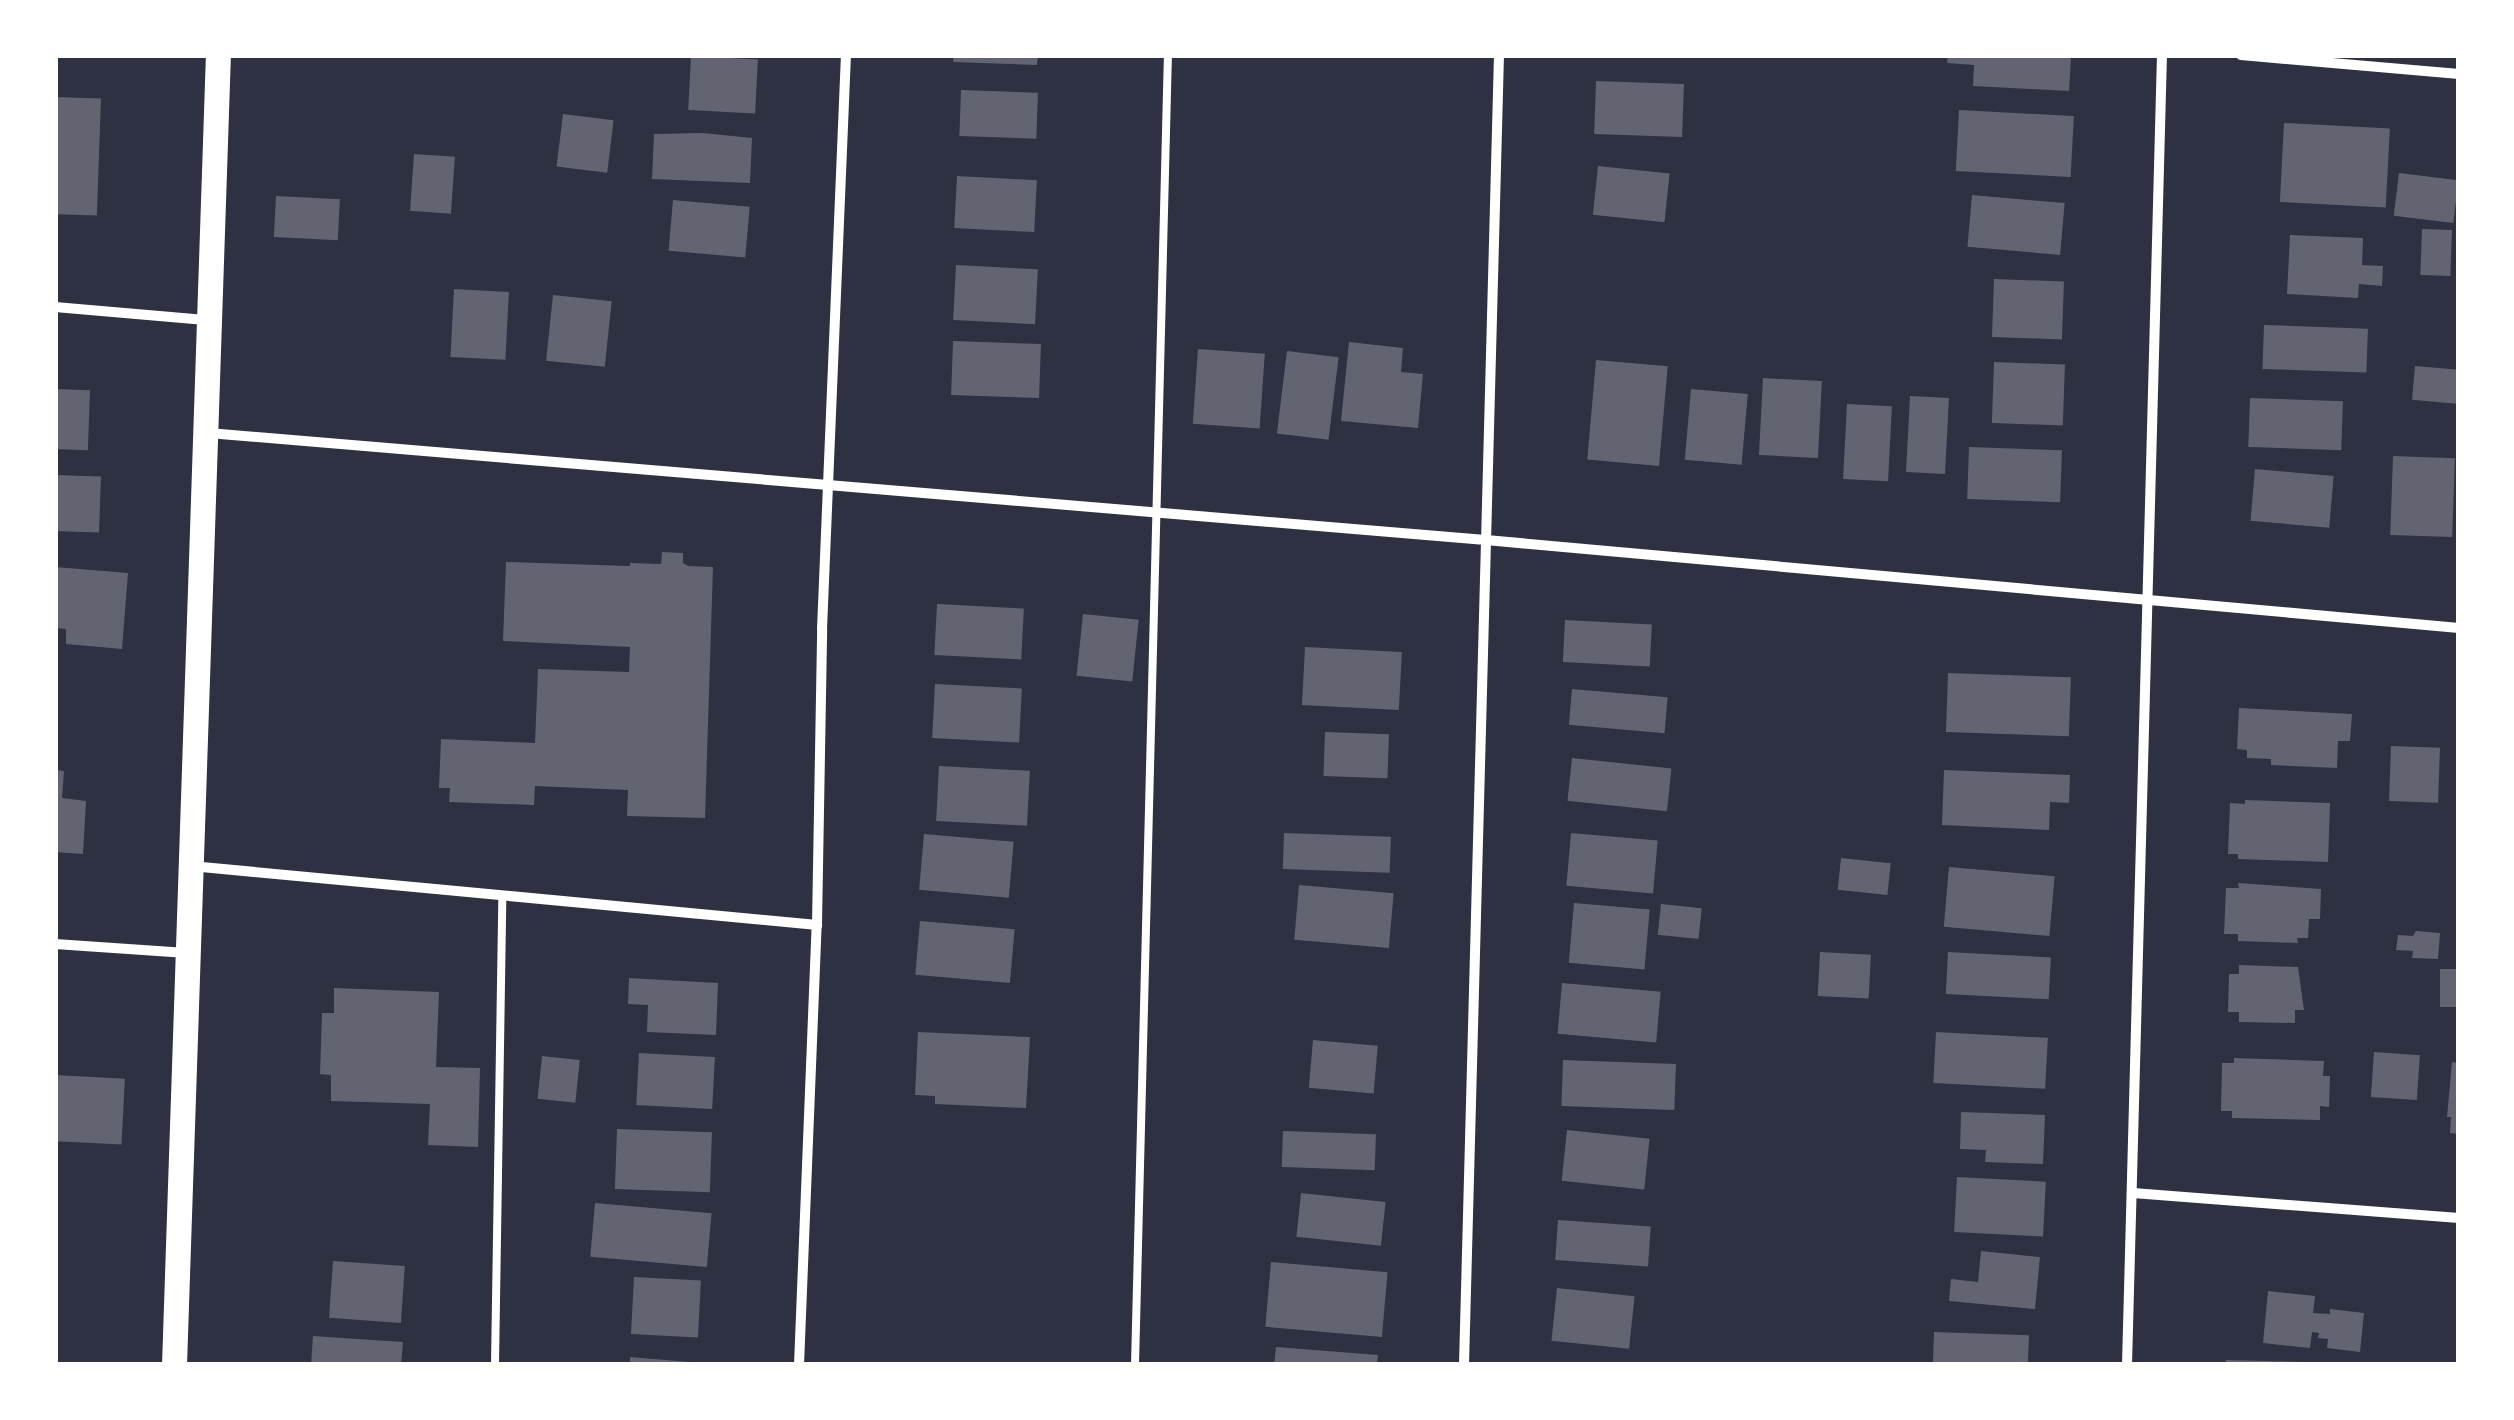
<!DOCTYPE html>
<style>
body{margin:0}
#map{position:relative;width:2514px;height:1420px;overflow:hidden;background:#2d3142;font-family:Commissioner,sans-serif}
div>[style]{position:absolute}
.building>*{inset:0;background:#626471;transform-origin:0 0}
.service>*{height:8px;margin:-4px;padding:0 4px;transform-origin:4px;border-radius:4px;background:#fff}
.minor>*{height:10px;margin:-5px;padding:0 5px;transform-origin:5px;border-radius:5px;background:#fff}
.primary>*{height:25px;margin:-12.5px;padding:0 12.5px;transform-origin:12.5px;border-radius:12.5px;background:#fff}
span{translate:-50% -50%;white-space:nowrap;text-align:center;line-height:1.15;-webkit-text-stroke:10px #fff;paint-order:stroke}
.frame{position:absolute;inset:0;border:58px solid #fff;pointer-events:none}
</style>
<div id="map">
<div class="building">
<div style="clip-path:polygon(954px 55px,1038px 55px,1037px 65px,953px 62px)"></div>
<div style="clip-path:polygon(1948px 55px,2061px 55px,2071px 59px,2069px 91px,1973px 86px,1974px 65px,1947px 63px)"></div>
<div style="left:691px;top:56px;width:67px;height:54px;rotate:3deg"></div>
<div style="left:1596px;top:81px;width:88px;height:53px;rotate:2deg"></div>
<div style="left:961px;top:90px;width:77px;height:46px;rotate:2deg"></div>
<div style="left:55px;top:97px;width:46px;height:117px;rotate:2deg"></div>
<div style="left:1959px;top:110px;width:115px;height:61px;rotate:3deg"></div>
<div style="left:563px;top:114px;width:51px;height:53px;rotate:7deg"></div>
<div style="left:2284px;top:123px;width:106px;height:79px;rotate:3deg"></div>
<div style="clip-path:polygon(703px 133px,752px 138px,750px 183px,652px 179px,654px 134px)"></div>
<div style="left:414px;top:154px;width:41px;height:57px;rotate:4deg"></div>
<div style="left:1598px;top:166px;width:72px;height:49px;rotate:6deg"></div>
<div style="left:2399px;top:173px;width:60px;height:43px;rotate:7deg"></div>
<div style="left:957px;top:176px;width:80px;height:52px;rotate:3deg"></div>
<div style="left:1972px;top:195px;width:93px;height:52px;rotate:5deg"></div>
<div style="left:276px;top:196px;width:64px;height:41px;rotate:3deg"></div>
<div style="left:673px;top:200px;width:77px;height:51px;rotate:5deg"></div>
<div style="left:2422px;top:229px;width:30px;height:46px;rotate:2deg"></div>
<div style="clip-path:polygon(2290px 235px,2363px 238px,2362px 265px,2383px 266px,2382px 286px,2359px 284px,2358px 298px,2287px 294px)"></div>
<div style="left:956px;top:265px;width:82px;height:55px;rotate:3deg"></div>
<div style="left:1994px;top:279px;width:70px;height:58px;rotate:2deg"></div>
<div style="left:454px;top:289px;width:55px;height:68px;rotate:3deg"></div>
<div style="left:553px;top:295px;width:59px;height:66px;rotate:6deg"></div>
<div style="left:2264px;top:325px;width:104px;height:44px;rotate:2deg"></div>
<div style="left:953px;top:341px;width:88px;height:54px;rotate:2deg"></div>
<div style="clip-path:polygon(1349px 342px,1403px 348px,1401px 372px,1423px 374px,1418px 428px,1341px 421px)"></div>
<div style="left:1198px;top:349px;width:67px;height:75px;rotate:4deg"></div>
<div style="left:1287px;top:351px;width:52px;height:83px;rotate:7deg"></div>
<div style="left:1596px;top:360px;width:72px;height:100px;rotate:5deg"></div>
<div style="left:1994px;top:362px;width:71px;height:61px;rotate:2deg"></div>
<div style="left:2415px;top:366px;width:44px;height:34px;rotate:5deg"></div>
<div style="left:1763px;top:378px;width:59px;height:77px;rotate:3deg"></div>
<div style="left:55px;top:389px;width:35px;height:60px;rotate:2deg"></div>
<div style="left:1691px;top:389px;width:57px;height:71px;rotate:5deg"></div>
<div style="left:1910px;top:396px;width:39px;height:76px;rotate:3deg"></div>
<div style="left:2250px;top:398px;width:93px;height:49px;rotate:2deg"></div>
<div style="left:1847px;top:404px;width:45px;height:75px;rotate:3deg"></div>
<div style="left:1969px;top:447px;width:93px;height:52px;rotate:2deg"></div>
<div style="left:2393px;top:456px;width:62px;height:79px;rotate:2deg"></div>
<div style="left:2255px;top:469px;width:79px;height:52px;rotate:5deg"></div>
<div style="left:55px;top:475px;width:46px;height:56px;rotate:2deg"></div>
<div style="clip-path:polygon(662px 552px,683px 553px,683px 563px,688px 566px,713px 567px,705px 818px,627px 816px,628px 790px,535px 786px,534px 805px,449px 802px,450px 788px,439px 788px,441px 739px,535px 743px,538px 669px,629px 672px,630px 647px,503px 641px,506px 562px,630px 566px,630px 563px,661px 564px)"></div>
<div style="clip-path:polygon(55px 567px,128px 573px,122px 649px,66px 644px,66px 629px,55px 628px)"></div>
<div style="left:937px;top:604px;width:87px;height:51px;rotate:3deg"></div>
<div style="left:1083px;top:614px;width:56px;height:62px;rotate:6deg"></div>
<div style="left:1565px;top:620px;width:87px;height:42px;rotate:3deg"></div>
<div style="left:1305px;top:647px;width:97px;height:58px;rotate:3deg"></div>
<div style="left:1948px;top:673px;width:123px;height:59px;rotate:2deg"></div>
<div style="left:935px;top:684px;width:87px;height:54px;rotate:3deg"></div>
<div style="left:1572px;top:689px;width:96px;height:36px;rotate:5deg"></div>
<div style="clip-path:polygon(2239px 708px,2352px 714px,2350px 741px,2338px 741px,2337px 768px,2271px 765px,2271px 759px,2247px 758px,2247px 750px,2237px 749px)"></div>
<div style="left:1325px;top:732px;width:64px;height:44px;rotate:2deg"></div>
<div style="left:2391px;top:746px;width:49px;height:55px;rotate:2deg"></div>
<div style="left:1572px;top:758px;width:100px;height:43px;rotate:6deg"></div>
<div style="left:939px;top:766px;width:91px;height:55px;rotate:3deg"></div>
<div style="clip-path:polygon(55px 770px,64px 771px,62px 798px,86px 801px,83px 854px,55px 852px)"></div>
<div style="clip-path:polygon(1944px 770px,2070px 775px,2069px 803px,2050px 802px,2049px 830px,1942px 825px)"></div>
<div style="clip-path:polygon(2245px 800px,2330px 803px,2328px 862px,2238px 859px,2238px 854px,2228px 854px,2230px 803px,2245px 804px)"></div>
<div style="left:1284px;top:833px;width:107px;height:36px;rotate:2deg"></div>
<div style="left:1571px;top:833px;width:87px;height:53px;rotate:5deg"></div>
<div style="left:924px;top:834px;width:90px;height:56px;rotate:5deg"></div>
<div style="left:1841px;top:858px;width:50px;height:32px;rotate:6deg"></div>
<div style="left:1949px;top:867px;width:106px;height:60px;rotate:5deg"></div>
<div style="clip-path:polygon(2238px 883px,2321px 889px,2320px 919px,2309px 919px,2308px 938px,2297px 938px,2298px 943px,2238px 941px,2238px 934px,2224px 934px,2226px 888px,2239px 888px)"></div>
<div style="left:1299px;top:885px;width:95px;height:55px;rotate:5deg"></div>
<div style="left:1574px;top:903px;width:76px;height:60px;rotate:5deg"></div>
<div style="left:1661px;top:904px;width:41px;height:31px;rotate:6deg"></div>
<div style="left:920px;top:921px;width:95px;height:54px;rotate:5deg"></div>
<div style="clip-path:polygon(2416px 931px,2440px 933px,2438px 959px,2412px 958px,2413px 951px,2396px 950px,2398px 935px,2413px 936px)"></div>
<div style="left:1820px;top:952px;width:51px;height:44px;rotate:3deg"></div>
<div style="left:1948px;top:952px;width:103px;height:42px;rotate:3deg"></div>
<div style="clip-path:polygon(2239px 965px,2298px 967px,2304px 1010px,2295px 1010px,2295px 1023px,2239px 1022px,2239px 1012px,2228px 1012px,2229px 974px,2239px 974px)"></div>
<div style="left:2440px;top:969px;width:19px;height:38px"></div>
<div style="clip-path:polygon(629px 978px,718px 983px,716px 1035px,647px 1032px,648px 1005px,628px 1004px)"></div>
<div style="left:1562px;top:983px;width:99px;height:51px;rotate:5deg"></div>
<div style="clip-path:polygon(334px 988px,439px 992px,436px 1067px,480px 1068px,478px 1147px,428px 1145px,430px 1104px,331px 1101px,331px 1075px,320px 1074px,322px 1013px,334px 1013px)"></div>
<div style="clip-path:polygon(918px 1032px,1030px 1037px,1026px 1108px,935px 1104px,935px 1096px,915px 1095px)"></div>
<div style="left:1936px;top:1032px;width:112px;height:51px;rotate:3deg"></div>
<div style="left:1313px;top:1040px;width:65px;height:48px;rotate:5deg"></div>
<div style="left:2374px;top:1052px;width:46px;height:45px;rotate:4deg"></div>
<div style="left:639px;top:1053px;width:76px;height:52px;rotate:3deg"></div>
<div style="left:542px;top:1056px;width:38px;height:43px;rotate:6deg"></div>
<div style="clip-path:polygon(2234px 1058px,2324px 1061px,2323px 1076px,2330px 1076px,2329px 1107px,2320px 1106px,2320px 1120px,2232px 1118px,2232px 1111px,2221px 1111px,2222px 1063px,2234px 1063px)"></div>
<div style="left:1563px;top:1060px;width:113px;height:46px;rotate:2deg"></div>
<div style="clip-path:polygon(2452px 1062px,2459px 1063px,2459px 1134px,2450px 1133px,2451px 1117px,2447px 1117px)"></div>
<div style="left:55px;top:1075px;width:70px;height:66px;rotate:3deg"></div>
<div style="clip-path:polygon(1961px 1112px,2045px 1115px,2043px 1164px,1985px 1162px,1986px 1150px,1960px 1149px)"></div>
<div style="left:617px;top:1129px;width:95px;height:60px;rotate:2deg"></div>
<div style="left:1567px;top:1130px;width:83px;height:51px;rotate:6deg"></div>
<div style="left:1283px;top:1131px;width:93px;height:36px;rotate:2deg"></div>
<div style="left:1957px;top:1177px;width:89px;height:55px;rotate:3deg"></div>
<div style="left:1301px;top:1193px;width:85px;height:44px;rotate:6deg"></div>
<div style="left:595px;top:1203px;width:117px;height:54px;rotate:5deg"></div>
<div style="left:1558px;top:1220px;width:93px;height:40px;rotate:4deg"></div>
<div style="clip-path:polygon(1981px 1251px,2040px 1257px,2035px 1309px,1949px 1301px,1951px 1279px,1978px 1282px)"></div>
<div style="left:333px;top:1261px;width:72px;height:57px;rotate:4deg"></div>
<div style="left:1271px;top:1262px;width:117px;height:65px;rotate:5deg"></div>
<div style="left:634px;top:1277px;width:67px;height:57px;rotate:3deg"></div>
<div style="left:1557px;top:1288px;width:78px;height:53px;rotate:6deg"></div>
<div style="clip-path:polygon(2268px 1291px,2315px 1296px,2313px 1313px,2330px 1314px,2330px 1309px,2364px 1313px,2360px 1352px,2327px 1348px,2328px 1339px,2318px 1338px,2319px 1333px,2312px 1332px,2310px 1348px,2263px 1343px)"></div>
<div style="left:1934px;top:1332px;width:95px;height:33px;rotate:2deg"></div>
<div style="clip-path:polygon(313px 1336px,403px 1342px,401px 1365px,311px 1365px)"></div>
<div style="clip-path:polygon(1276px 1347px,1378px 1355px,1377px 1365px,1274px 1365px)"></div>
<div style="clip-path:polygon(630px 1357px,690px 1362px,690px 1365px,630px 1365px)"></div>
<div style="clip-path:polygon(2226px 1360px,2306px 1362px,2306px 1365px,2226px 1365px)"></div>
</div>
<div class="service">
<div style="left:495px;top:1365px;width:469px;rotate:-89.1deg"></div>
<div style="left:1135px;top:1365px;width:1310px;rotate:-88.56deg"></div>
</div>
<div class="minor">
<div style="left:2241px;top:55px;width:219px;rotate:5deg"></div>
<div style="left:55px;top:307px;width:154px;rotate:4.9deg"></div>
<div style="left:208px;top:433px;width:1282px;rotate:4.79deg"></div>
<div style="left:1486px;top:540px;width:977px;rotate:5.17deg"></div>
<div style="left:191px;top:866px;width:629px;rotate:5.38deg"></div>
<div style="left:55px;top:944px;width:132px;rotate:3.9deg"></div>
<div style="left:2133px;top:1193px;width:327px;rotate:4.4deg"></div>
<div style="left:799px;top:1365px;width:440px;rotate:-87.7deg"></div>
<div style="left:817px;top:925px;width:296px;rotate:-89deg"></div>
<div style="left:822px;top:629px;width:575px;rotate:-87.61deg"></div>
<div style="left:1464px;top:1365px;width:1310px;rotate:-88.47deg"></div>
<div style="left:2127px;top:1365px;width:1310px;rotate:-88.47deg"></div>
</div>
<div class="primary">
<div style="left:174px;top:1365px;width:1311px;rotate:-88.08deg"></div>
</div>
<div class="frame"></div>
</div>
